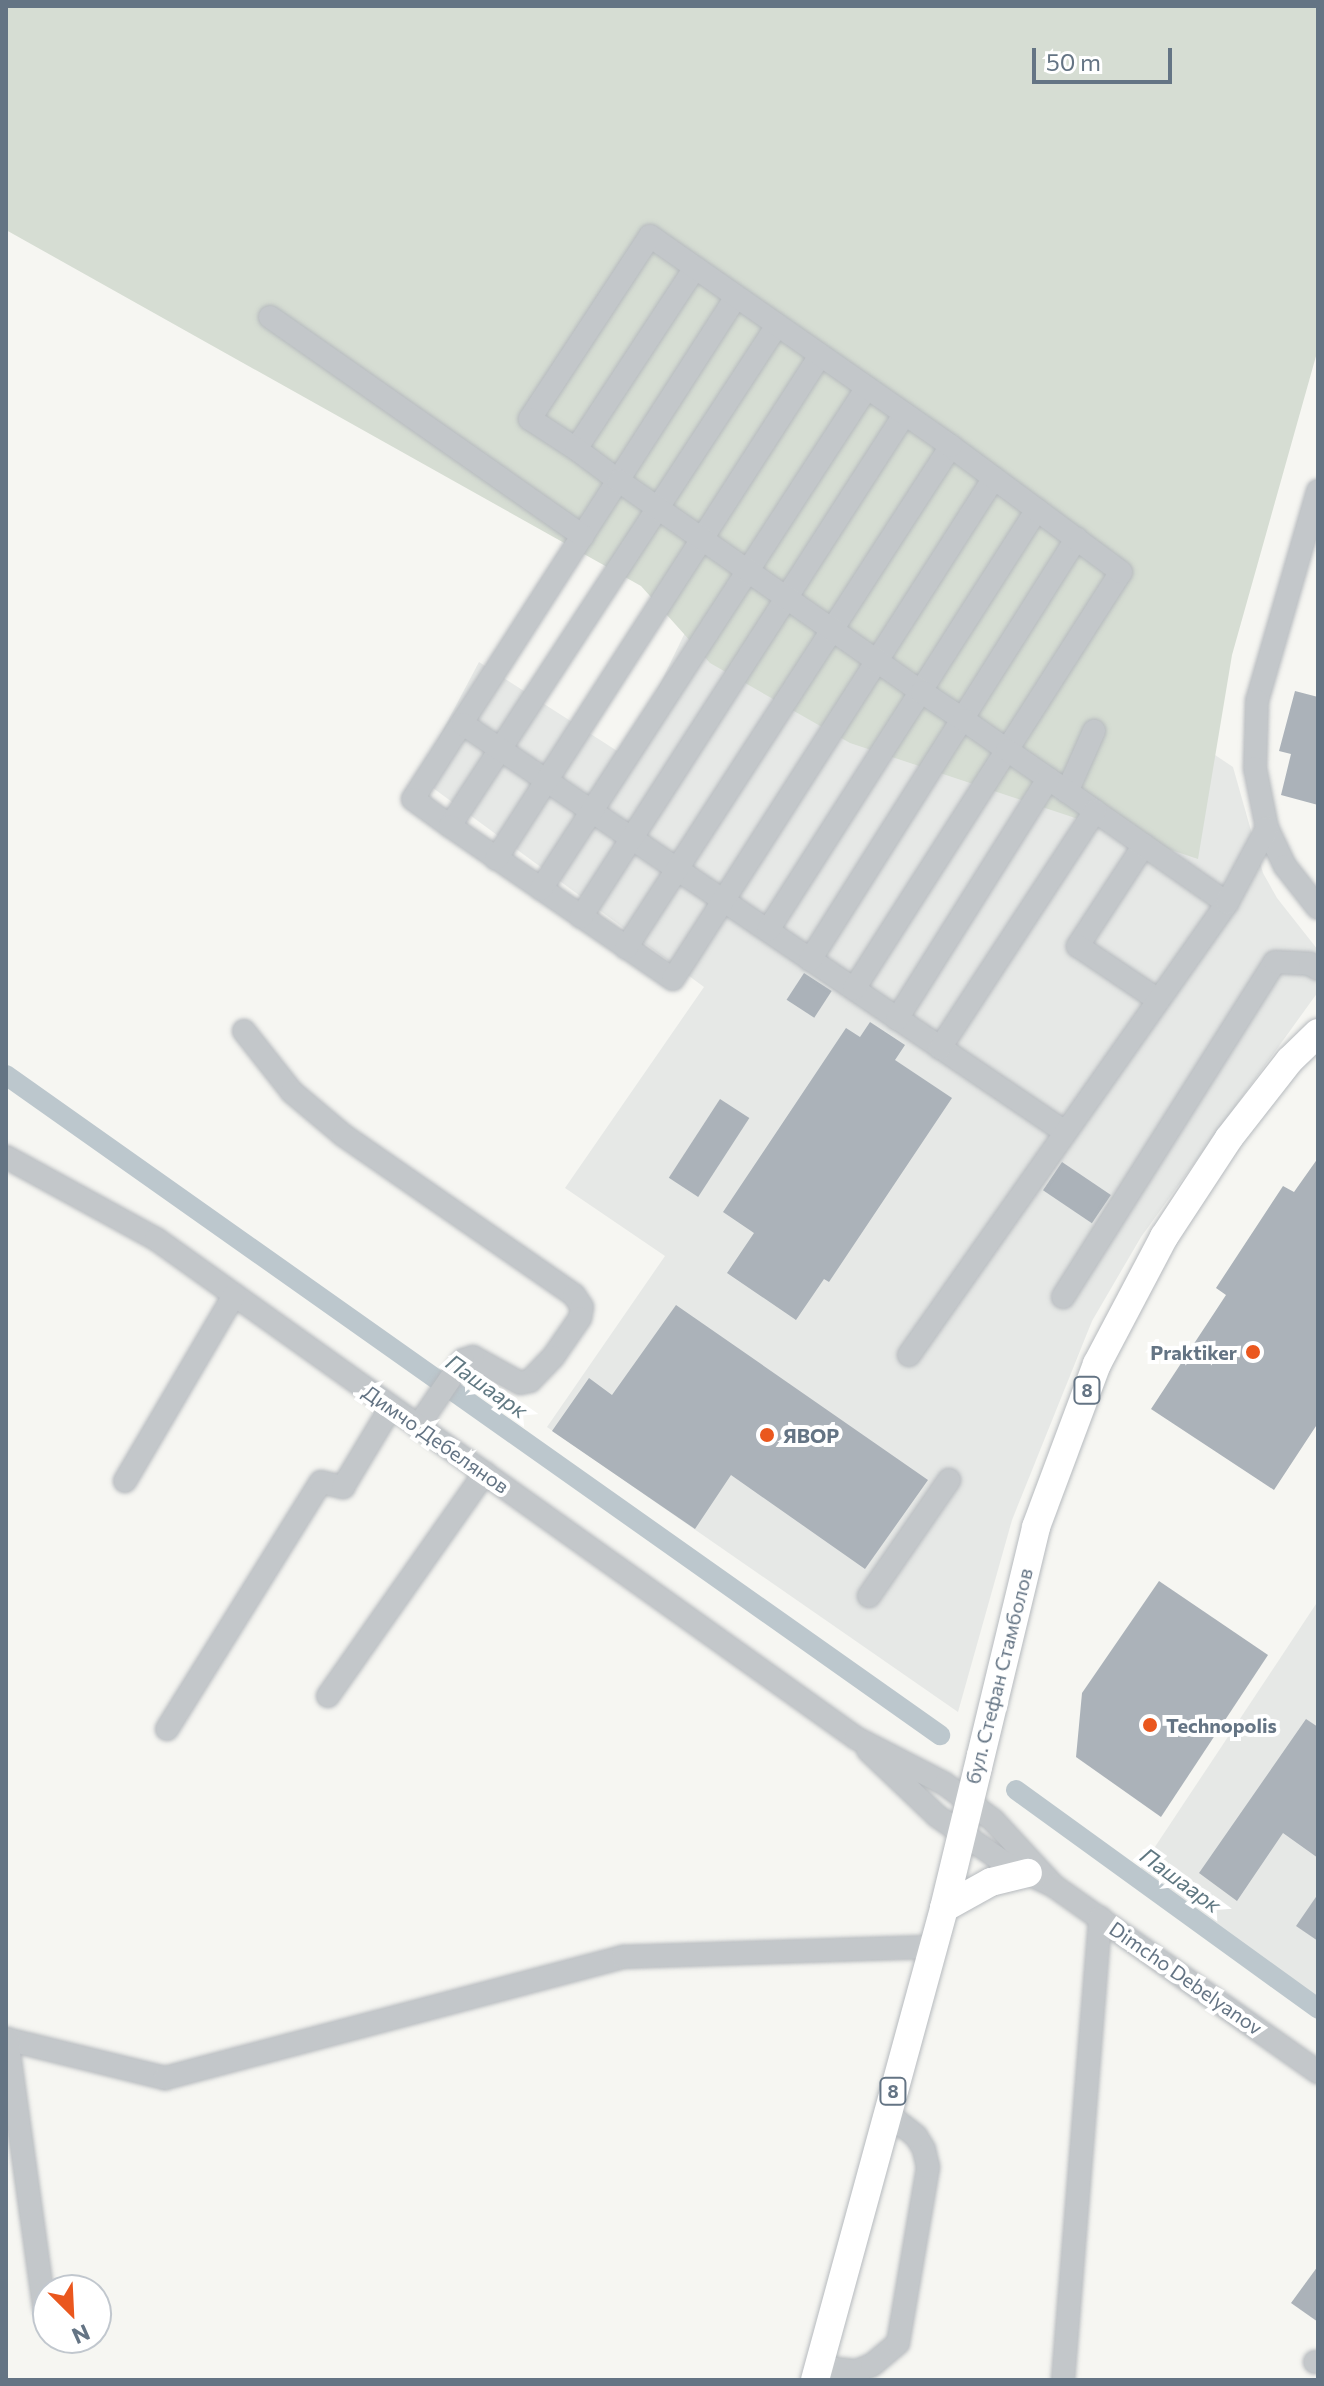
<!DOCTYPE html>
<meta charset="utf-8">
<style>
body{margin:0}
#map{position:relative;width:1324px;height:2386px;overflow:hidden;background:#f6f6f2;font-family:Commissioner,sans-serif}
div>[style]{position:absolute}
.built>*{inset:0;background:#e6e8e6}
.green>*{inset:0;background:#d6ddd3}
.canal>*{height:20px;margin:-10px;padding:0 10px;transform-origin:10px;border-radius:10px;background:#bcc7cd}
.building>*{inset:0;background:#abb2b9;transform-origin:0 0}
.roads{filter:drop-shadow(0 0 2px #b6babe) drop-shadow(0 0 2px #b6babe)}
.minor>*{height:22px;margin:-11px;padding:0 11px;transform-origin:11px;border-radius:11px;background:#c3c7ca}
.major>*{height:28px;margin:-14px;padding:0 14px;transform-origin:14px;border-radius:14px;background:#fff}
.dots>*{width:22px;height:22px;translate:-50% -50%;box-sizing:border-box;border:4px solid #fff;border-radius:50%}
span{translate:-50% -50%;white-space:nowrap;text-align:center;line-height:1.15;-webkit-text-stroke:8px #fff;paint-order:stroke}
.shield-label span{padding:2px 6px;background:#fff;border:2px solid;border-radius:6px;-webkit-text-stroke-width:0}
.shield-label{font-size:18px;color:#647484;font-weight:700}
.poi-label{font-size:20px;color:#647484;font-weight:700}
.right{translate:-100% -50%;text-align:right}
.left{translate:0 -50%;text-align:left}
.street-label{font-size:20px;color:#647484}
.water-label{font-size:22px;color:#5f7781;font-style:italic}
.frame{position:absolute;inset:0;border:8px solid #647484;pointer-events:none}
.north{position:absolute;left:32px;top:2274px;width:80px;height:80px;box-sizing:border-box;background:#fff;border:2px solid #c1c7ce;border-radius:50%;rotate:156deg;font-size:22px;font-weight:700;line-height:32px;text-align:center;color:#647484}
.north::after{content:'';display:block;margin:auto;width:28px;height:36px;background:#ea571e;clip-path:polygon(50% 0,100% 100%,50% 72%,0 100%)}
.scale{position:absolute;left:1032px;top:48px;width:140px;height:36px;box-sizing:border-box;border:4px solid #647484;border-top:0;padding-left:10px;font-size:24px;line-height:28px;white-space:nowrap;color:#647484;-webkit-text-stroke:6px #fff;paint-order:stroke}
</style>
<div id="map">
<div class="built">
<div style="clip-path:polygon(697px 608px,1110px 685px,1233px 767px,1263px 873px,1277px 898px,1318px 950px,1318px 992px,1141px 1237px,1092px 1321px,1012px 1520px,958px 1712px,547px 1427px,665px 1256px,565px 1188px,704px 987px,418px 777px,479px 662px,625px 756px)"></div>
<div style="clip-path:polygon(1318px 1601px,1318px 2009px,1135px 1877px)"></div>
</div>
<div class="green">
<div style="clip-path:polygon(6px 6px,1318px 6px,1318px 349px,1232px 655px,1198px 859px,850px 743px,710px 663px,641px 586px,6px 230px)"></div>
</div>
<div class="canal">
<div style="left:6px;top:1075px;width:1144px;rotate:35.25deg"></div>
<div style="left:1016px;top:1790px;width:373px;rotate:35.9deg"></div>
</div>
<div class="building">
<div style="clip-path:polygon(1295px 691px,1318px 697px,1318px 805px,1281px 795px,1291px 754px,1279px 751px)"></div>
<div style="left:804px;top:973px;width:33px;height:32px;rotate:33deg"></div>
<div style="clip-path:polygon(870px 1022px,905px 1045px,895px 1060px,952px 1098px,829px 1282px,824px 1279px,796px 1320px,727px 1273px,754px 1233px,723px 1212px,846px 1028px,860px 1037px)"></div>
<div style="left:720px;top:1099px;width:35px;height:94px;rotate:33deg"></div>
<div style="clip-path:polygon(1318px 1158px,1318px 1423px,1274px 1490px,1151px 1409px,1226px 1295px,1216px 1288px,1283px 1186px,1294px 1192px)"></div>
<div style="left:1062px;top:1162px;width:59px;height:34px;rotate:34deg"></div>
<div style="clip-path:polygon(676px 1305px,928px 1480px,865px 1569px,731px 1475px,695px 1529px,552px 1431px,589px 1378px,612px 1395px)"></div>
<div style="clip-path:polygon(1159px 1581px,1268px 1655px,1161px 1817px,1076px 1757px,1082px 1693px)"></div>
<div style="clip-path:polygon(1306px 1719px,1318px 1727px,1318px 1858px,1283px 1833px,1237px 1901px,1199px 1873px)"></div>
<div style="clip-path:polygon(1318px 1894px,1318px 1941px,1296px 1926px)"></div>
<div style="clip-path:polygon(1318px 2266px,1318px 2322px,1291px 2303px)"></div>
</div>
<div class="roads">
<div class="minor">
<div style="left:736px;top:297px;width:597px;rotate:122.76deg"></div>
<div style="left:413px;top:799px;width:46px;rotate:36.1deg"></div>
<div style="left:450px;top:826px;width:596px;rotate:-56.84deg"></div>
<div style="left:270px;top:317px;width:382px;rotate:35deg"></div>
<div style="left:576px;top:449px;width:217px;rotate:-56.7deg"></div>
<div style="left:1318px;top:491px;width:219px;rotate:106.2deg"></div>
<div style="left:1257px;top:701px;width:67px;rotate:91.7deg"></div>
<div style="left:1255px;top:768px;width:61px;rotate:78.7deg"></div>
<div style="left:1267px;top:828px;width:42px;rotate:64.7deg"></div>
<div style="left:1285px;top:866px;width:53px;rotate:51.8deg"></div>
<div style="left:463px;top:724px;width:727px;rotate:34.13deg"></div>
<div style="left:1067px;top:792px;width:67px;rotate:-66.1deg"></div>
<div style="left:450px;top:826px;width:270px;rotate:34.5deg"></div>
<div style="left:673px;top:979px;width:595px;rotate:-57.35deg"></div>
<div style="left:1144px;top:845px;width:121px;rotate:123.2deg"></div>
<div style="left:1078px;top:946px;width:97px;rotate:34deg"></div>
<div style="left:496px;top:859px;width:597px;rotate:-57.24deg"></div>
<div style="left:541px;top:889px;width:596px;rotate:-56.98deg"></div>
<div style="left:581px;top:917px;width:597px;rotate:-57.24deg"></div>
<div style="left:768px;top:930px;width:499px;rotate:-57.4deg"></div>
<div style="left:626px;top:948px;width:598px;rotate:-57.08deg"></div>
<div style="left:810px;top:960px;width:499px;rotate:-57.7deg"></div>
<div style="left:854px;top:989px;width:284px;rotate:-57.4deg"></div>
<div style="left:1007px;top:750px;width:211px;rotate:-57.4deg"></div>
<div style="left:1121px;top:572px;width:212px;rotate:-143.5deg"></div>
<div style="left:951px;top:446px;width:367px;rotate:-145.1deg"></div>
<div style="left:650px;top:236px;width:219px;rotate:123.3deg"></div>
<div style="left:530px;top:419px;width:55px;rotate:33.1deg"></div>
<div style="left:576px;top:449px;width:54px;rotate:36.7deg"></div>
<div style="left:619px;top:481px;width:369px;rotate:34.9deg"></div>
<div style="left:922px;top:692px;width:50px;rotate:33.7deg"></div>
<div style="left:964px;top:720px;width:52px;rotate:34.9deg"></div>
<div style="left:1007px;top:750px;width:107px;rotate:34.7deg"></div>
<div style="left:1095px;top:811px;width:161px;rotate:34.9deg"></div>
<div style="left:897px;top:1019px;width:284px;rotate:-57.8deg"></div>
<div style="left:244px;top:1031px;width:78px;rotate:51.8deg"></div>
<div style="left:292px;top:1092px;width:67px;rotate:40.1deg"></div>
<div style="left:343px;top:1135px;width:281px;rotate:34.7deg"></div>
<div style="left:574px;top:1295px;width:14px;rotate:56deg"></div>
<div style="left:582px;top:1307px;width:11px;rotate:100deg"></div>
<div style="left:580px;top:1318px;width:47px;rotate:124.7deg"></div>
<div style="left:553px;top:1357px;width:33px;rotate:134deg"></div>
<div style="left:530px;top:1381px;width:10px;rotate:169deg"></div>
<div style="left:520px;top:1383px;width:54px;rotate:-151deg"></div>
<div style="left:473px;top:1357px;width:10px;rotate:163deg"></div>
<div style="left:463px;top:1360px;width:80px;rotate:124.3deg"></div>
<div style="left:940px;top:1048px;width:283px;rotate:-56.8deg"></div>
<div style="left:6px;top:1157px;width:171px;rotate:28.7deg"></div>
<div style="left:156px;top:1239px;width:860px;rotate:35.48deg"></div>
<div style="left:856px;top:1738px;width:100px;rotate:27.3deg"></div>
<div style="left:945px;top:1784px;width:60px;rotate:36.9deg"></div>
<div style="left:993px;top:1820px;width:90px;rotate:47.3deg"></div>
<div style="left:1063px;top:1297px;width:396px;rotate:-57.7deg"></div>
<div style="left:1275px;top:962px;width:35px;rotate:3deg"></div>
<div style="left:1310px;top:964px;width:9px;rotate:32deg"></div>
<div style="left:909px;top:1355px;width:553px;rotate:-54.87deg"></div>
<div style="left:1227px;top:903px;width:85px;rotate:-61.9deg"></div>
<div style="left:125px;top:1481px;width:216px;rotate:-59.6deg"></div>
<div style="left:869px;top:1596px;width:141px;rotate:-55.4deg"></div>
<div style="left:328px;top:1696px;width:273px;rotate:-54.9deg"></div>
<div style="left:167px;top:1729px;width:291px;rotate:-58.1deg"></div>
<div style="left:321px;top:1482px;width:23px;rotate:13deg"></div>
<div style="left:343px;top:1487px;width:93px;rotate:-59deg"></div>
<div style="left:868px;top:1750px;width:95px;rotate:43.7deg"></div>
<div style="left:937px;top:1816px;width:83px;rotate:34.7deg"></div>
<div style="left:1005px;top:1863px;width:54px;rotate:25.1deg"></div>
<div style="left:1054px;top:1886px;width:323px;rotate:35.2deg"></div>
<div style="left:6px;top:2039px;width:164px;rotate:13.8deg"></div>
<div style="left:165px;top:2078px;width:474px;rotate:-14.8deg"></div>
<div style="left:623px;top:1957px;width:309px;rotate:-1.9deg"></div>
<div style="left:7px;top:2039px;width:270px;rotate:82.1deg"></div>
<div style="left:1315px;top:2362px;width:3px"></div>
<div style="left:818px;top:2367px;width:39px;rotate:6deg"></div>
<div style="left:857px;top:2371px;width:16px;rotate:-22deg"></div>
<div style="left:872px;top:2365px;width:34px;rotate:-40deg"></div>
<div style="left:898px;top:2343px;width:179px;rotate:-80.3deg"></div>
<div style="left:928px;top:2167px;width:18px;rotate:-103deg"></div>
<div style="left:924px;top:2149px;width:15px;rotate:-122deg"></div>
<div style="left:916px;top:2136px;width:37px;rotate:-142deg"></div>
<div style="left:1063px;top:2380px;width:464px;rotate:-85.4deg"></div>
</div>
<div class="major">
<div style="left:944px;top:1908px;width:54px;rotate:-29deg"></div>
<div style="left:991px;top:1882px;width:38px;rotate:-14deg"></div>
<div style="left:815px;top:2380px;width:489px;rotate:-74.7deg"></div>
<div style="left:944px;top:1908px;width:392px;rotate:-76.4deg"></div>
<div style="left:1036px;top:1527px;width:174px;rotate:-69.5deg"></div>
<div style="left:1097px;top:1364px;width:144px;rotate:-62.2deg"></div>
<div style="left:1164px;top:1237px;width:118px;rotate:-56.7deg"></div>
<div style="left:1229px;top:1138px;width:99px;rotate:-52deg"></div>
<div style="left:1290px;top:1060px;width:39px;rotate:-44deg"></div>
</div>
</div>
<div class="dots">
<div style="left:1253px;top:1352px;background:#ea571e"></div>
<div style="left:767px;top:1435px;background:#ea571e"></div>
<div style="left:1150px;top:1725px;background:#ea571e"></div>
</div>
<div class="shield-label">
<span style="left:1087px;top:1390px">8</span>
<span style="left:893px;top:2091px">8</span>
</div>
<div class="poi-label">
<span class="right" style="left:1237px;top:1352px">Praktiker</span>
<span class="left" style="left:783px;top:1435px">ЯВОР</span>
<span class="left" style="left:1166px;top:1725px">Technopolis</span>
</div>
<div class="street-label">
<span style="left:436px;top:1439px;rotate:35deg">Димчо Дебелянов</span>
<span style="left:999px;top:1676px;rotate:-76deg">бул. Стефан Стамболов</span>
<span style="left:1186px;top:1978px;rotate:35deg">Dimcho Debelyanov</span>
</div>
<div class="water-label">
<span style="left:487px;top:1386px;rotate:35deg">Пашаарк</span>
<span style="left:1181px;top:1880px;rotate:36deg">Пашаарк</span>
</div>
<div class="frame"></div>
<div class="north">N</div>
<div class="scale">50 m</div>
</div>
